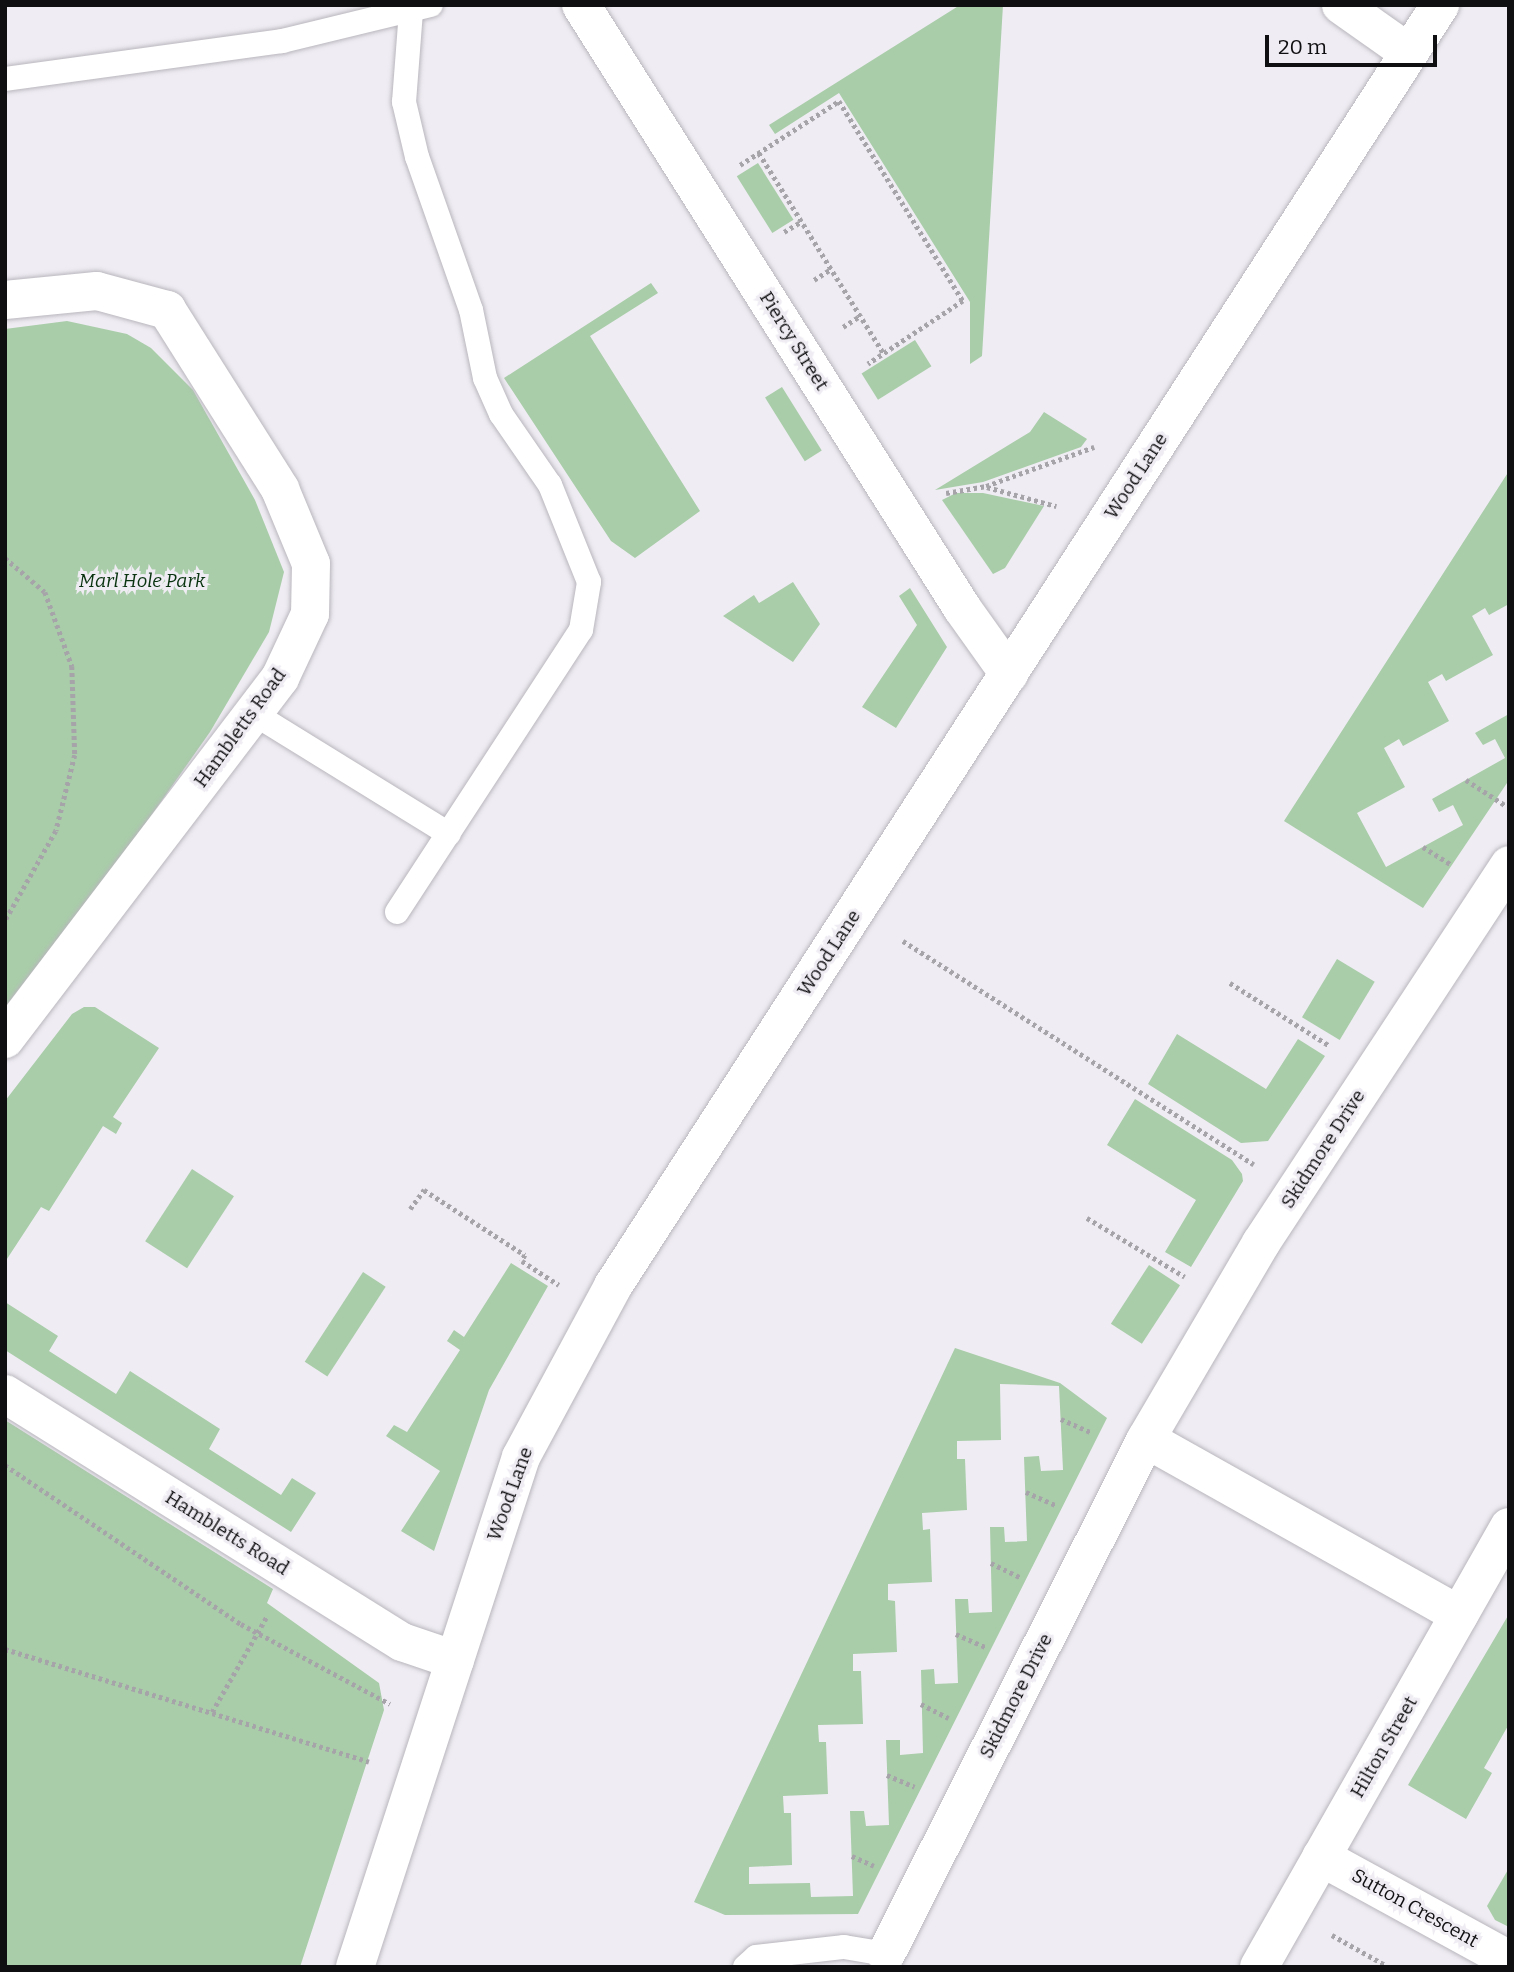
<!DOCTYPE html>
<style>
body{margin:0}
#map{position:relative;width:1514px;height:1972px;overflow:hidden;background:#efecf3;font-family:Bitter,serif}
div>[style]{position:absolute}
.green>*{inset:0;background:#a9cda9;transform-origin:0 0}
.path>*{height:4.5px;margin-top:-2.25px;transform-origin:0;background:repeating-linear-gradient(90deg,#a6a3a9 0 3.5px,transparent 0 7px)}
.roads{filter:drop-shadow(0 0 2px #b9b6bd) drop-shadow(0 0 2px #b9b6bd)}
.lane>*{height:24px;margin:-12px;padding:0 12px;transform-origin:12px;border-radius:12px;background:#fff}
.street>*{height:38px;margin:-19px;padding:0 19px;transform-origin:19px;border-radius:19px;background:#fff}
.secondary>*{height:38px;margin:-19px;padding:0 19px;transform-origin:19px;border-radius:19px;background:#fff}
span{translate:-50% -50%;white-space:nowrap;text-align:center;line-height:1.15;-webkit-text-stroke:6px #efecf3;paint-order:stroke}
.street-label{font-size:19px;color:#0f0e10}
.park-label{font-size:19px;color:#08330e;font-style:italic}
.frame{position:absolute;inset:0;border:7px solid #0f0e10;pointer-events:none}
.scale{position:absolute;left:1265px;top:35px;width:172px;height:32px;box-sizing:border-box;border:4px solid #0f0e10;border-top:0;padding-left:9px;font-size:21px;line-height:24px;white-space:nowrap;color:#0f0e10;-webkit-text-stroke:5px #efecf3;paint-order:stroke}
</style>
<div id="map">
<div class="green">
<div style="clip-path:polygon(960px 5px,1003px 5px,982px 356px,970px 364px,970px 302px,839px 93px,775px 134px,769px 125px)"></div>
<div style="left:758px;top:163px;width:67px;height:25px;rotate:58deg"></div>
<div style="clip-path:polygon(651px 283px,658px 293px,590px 336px,700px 511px,635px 558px,611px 541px,504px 378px)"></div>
<div style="clip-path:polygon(67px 321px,127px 334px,151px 348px,193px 390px,255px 500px,284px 572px,269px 632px,210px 732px,122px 857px,5px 1007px,5px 329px)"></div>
<div style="left:915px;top:340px;width:31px;height:63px;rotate:58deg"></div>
<div style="left:782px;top:387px;width:75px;height:20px;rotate:58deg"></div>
<div style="clip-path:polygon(1044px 412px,1087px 439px,1081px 447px,983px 482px,935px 490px,1030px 432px)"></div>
<div style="clip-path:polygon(1509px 471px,1509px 604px,1489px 615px,1485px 608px,1472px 616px,1493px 655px,1446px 681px,1442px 674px,1428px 682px,1449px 721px,1403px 746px,1399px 739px,1384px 748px,1405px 787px,1357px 813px,1386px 867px,1463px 825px,1453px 805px,1439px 812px,1432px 799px,1505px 758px,1495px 739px,1483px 745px,1475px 733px,1509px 714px,1509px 780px,1423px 908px,1284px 821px)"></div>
<div style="clip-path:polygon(956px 493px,983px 493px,1044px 506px,1005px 568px,993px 574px,942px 500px)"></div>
<div style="clip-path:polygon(793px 582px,820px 624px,793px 662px,723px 616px,754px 595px,759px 603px)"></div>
<div style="clip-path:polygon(910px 588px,947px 647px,896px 728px,862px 707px,917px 625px,899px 596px)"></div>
<div style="left:1337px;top:959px;width:44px;height:68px;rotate:31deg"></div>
<div style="clip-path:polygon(84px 1007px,95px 1007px,159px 1048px,113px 1117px,122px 1123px,116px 1134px,103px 1126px,49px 1211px,41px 1207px,5px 1262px,5px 1101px,72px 1014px)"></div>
<div style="clip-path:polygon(1177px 1034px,1266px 1089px,1298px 1039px,1325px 1056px,1268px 1141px,1241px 1143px,1148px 1084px)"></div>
<div style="clip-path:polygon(1135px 1099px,1232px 1160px,1242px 1174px,1243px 1181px,1191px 1267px,1165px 1252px,1196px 1200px,1107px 1145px)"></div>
<div style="left:192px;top:1169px;width:50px;height:86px;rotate:33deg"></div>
<div style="clip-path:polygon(511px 1263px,548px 1286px,489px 1390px,434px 1551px,401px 1531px,440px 1471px,386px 1436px,394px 1425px,407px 1432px,460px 1350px,447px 1341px,454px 1330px,464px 1337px)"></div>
<div style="left:1149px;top:1265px;width:37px;height:70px;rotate:33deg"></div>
<div style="left:363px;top:1272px;width:27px;height:107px;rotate:33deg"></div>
<div style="clip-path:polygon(5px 1302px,58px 1336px,49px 1351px,116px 1394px,130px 1371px,220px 1429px,209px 1449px,281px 1495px,292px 1478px,316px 1493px,291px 1532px,5px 1350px)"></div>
<div style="clip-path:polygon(evenodd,955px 1348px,1060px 1383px,1107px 1418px,858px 1914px,725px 1915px,694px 1902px,955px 1348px,1000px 1384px,1059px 1386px,1063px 1470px,1041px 1471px,1039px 1456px,1024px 1457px,1027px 1541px,1005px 1542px,1004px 1527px,990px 1527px,992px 1612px,969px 1613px,968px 1599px,955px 1599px,958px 1683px,935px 1684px,934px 1669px,921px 1670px,923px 1753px,900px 1755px,900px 1740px,886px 1740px,889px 1825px,866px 1826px,864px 1811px,850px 1811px,853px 1896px,811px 1897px,810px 1883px,749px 1884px,749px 1867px,792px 1865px,791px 1813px,784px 1813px,783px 1796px,828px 1794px,826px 1742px,819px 1742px,818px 1725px,863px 1724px,861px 1671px,853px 1671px,853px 1654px,897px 1652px,895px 1601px,888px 1600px,888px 1584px,932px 1582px,930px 1529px,923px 1530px,922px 1513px,967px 1510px,965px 1459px,957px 1459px,957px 1441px,1001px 1440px,1000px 1384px)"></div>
<div style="clip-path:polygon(5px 1420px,273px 1589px,267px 1603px,379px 1683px,384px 1710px,300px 1967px,5px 1967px)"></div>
<div style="clip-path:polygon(1509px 1614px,1509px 1724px,1484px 1768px,1492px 1773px,1466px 1819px,1408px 1785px)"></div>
<div style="clip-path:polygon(1509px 1868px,1509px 1927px,1495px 1920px,1487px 1906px)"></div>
</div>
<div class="path">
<div style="left:759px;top:153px;width:237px;rotate:58.1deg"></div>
<div style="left:740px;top:165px;width:118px;rotate:-32.9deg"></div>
<div style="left:839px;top:101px;width:235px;rotate:58.2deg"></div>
<div style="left:963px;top:301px;width:114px;rotate:146.4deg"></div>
<div style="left:784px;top:232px;width:21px;rotate:-31deg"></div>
<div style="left:814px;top:280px;width:20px;rotate:-33deg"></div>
<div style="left:843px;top:327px;width:20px;rotate:-33deg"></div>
<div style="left:987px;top:487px;width:72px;rotate:15.4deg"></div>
<div style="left:946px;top:493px;width:41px;rotate:-9.9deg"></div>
<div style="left:986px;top:486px;width:115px;rotate:-19.9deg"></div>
<div style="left:5px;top:558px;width:52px;rotate:40.4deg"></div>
<div style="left:45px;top:592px;width:79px;rotate:70deg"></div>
<div style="left:72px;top:666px;width:89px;rotate:88.1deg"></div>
<div style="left:75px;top:755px;width:78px;rotate:104deg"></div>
<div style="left:56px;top:831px;width:103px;rotate:119.5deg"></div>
<div style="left:1466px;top:780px;width:46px;rotate:32.7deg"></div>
<div style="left:1423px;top:847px;width:34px;rotate:32deg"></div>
<div style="left:903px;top:941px;width:416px;rotate:32.5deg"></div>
<div style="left:1230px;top:983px;width:118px;rotate:32.2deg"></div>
<div style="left:410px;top:1209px;width:24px;rotate:-54deg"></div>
<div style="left:424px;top:1190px;width:120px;rotate:32.8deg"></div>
<div style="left:525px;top:1255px;width:7px;rotate:117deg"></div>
<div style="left:522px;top:1261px;width:44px;rotate:33deg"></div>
<div style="left:1087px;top:1218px;width:114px;rotate:31deg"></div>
<div style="left:1061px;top:1419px;width:34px;rotate:24deg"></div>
<div style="left:5px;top:1465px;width:285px;rotate:34deg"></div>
<div style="left:241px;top:1624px;width:169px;rotate:28.2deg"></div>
<div style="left:1026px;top:1492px;width:34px;rotate:24deg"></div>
<div style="left:991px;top:1563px;width:34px;rotate:26deg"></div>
<div style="left:956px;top:1634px;width:34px;rotate:24deg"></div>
<div style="left:5px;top:1649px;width:381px;rotate:17.2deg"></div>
<div style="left:921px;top:1704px;width:31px;rotate:27deg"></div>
<div style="left:212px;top:1712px;width:111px;rotate:-60.2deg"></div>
<div style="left:887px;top:1775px;width:30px;rotate:23deg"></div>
<div style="left:852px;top:1856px;width:24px;rotate:24deg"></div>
<div style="left:1332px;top:1935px;width:63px;rotate:29.4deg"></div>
</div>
<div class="roads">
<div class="lane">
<div style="left:5px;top:79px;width:280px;rotate:-7.8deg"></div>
<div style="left:282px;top:41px;width:153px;rotate:-13.6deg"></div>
<div style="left:253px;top:713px;width:230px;rotate:31.7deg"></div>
<div style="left:397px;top:912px;width:337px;rotate:-56.9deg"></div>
<div style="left:581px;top:630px;width:49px;rotate:-80.5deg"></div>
<div style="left:589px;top:582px;width:105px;rotate:-111.9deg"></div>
<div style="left:550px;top:485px;width:86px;rotate:-124.6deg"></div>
<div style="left:501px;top:414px;width:39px;rotate:-114deg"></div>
<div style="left:485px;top:378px;width:69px;rotate:-101.6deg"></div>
<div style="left:471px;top:310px;width:162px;rotate:-109.4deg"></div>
<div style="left:417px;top:157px;width:57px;rotate:-103.3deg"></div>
<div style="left:404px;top:102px;width:91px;rotate:-85.6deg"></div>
<div style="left:745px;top:1967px;width:15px;rotate:-42deg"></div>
<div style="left:756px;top:1957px;width:89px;rotate:-6.5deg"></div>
<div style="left:844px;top:1947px;width:43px;rotate:9.5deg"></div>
</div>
<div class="street">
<div style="left:581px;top:5px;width:713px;rotate:57.71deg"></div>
<div style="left:962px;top:608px;width:81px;rotate:54.5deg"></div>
<div style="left:1341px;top:5px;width:83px;rotate:35.2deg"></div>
<div style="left:5px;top:300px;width:92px;rotate:-5.6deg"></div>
<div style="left:97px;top:291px;width:73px;rotate:15.2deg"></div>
<div style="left:167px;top:310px;width:212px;rotate:57.7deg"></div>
<div style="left:280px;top:489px;width:81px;rotate:67.5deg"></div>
<div style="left:311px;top:564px;width:50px;rotate:91.1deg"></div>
<div style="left:310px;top:614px;width:71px;rotate:115.1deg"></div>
<div style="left:280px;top:678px;width:454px;rotate:127.3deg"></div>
<div style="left:5px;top:1394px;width:468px;rotate:32deg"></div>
<div style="left:402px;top:1642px;width:56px;rotate:18.8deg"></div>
<div style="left:1146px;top:1439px;width:359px;rotate:29.3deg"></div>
<div style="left:1321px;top:1857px;width:214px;rotate:28.7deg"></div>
<div style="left:886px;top:1954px;width:577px;rotate:-63.21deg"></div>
<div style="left:1146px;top:1439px;width:227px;rotate:-59.6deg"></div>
<div style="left:1261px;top:1243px;width:452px;rotate:-56.7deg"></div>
<div style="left:1259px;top:1967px;width:506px;rotate:-60.4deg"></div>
</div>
<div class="secondary">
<div style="left:355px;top:1967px;width:536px;rotate:-71.97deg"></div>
<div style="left:521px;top:1457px;width:194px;rotate:-61.7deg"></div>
<div style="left:613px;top:1286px;width:1525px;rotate:-57.15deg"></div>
</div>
</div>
<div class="street-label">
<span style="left:794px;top:341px;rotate:58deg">Piercy Street</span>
<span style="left:1136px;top:476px;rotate:-57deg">Wood Lane</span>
<span style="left:240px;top:728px;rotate:-54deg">Hambletts Road</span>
<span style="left:829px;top:953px;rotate:-57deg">Wood Lane</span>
<span style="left:1323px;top:1149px;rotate:-57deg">Skidmore Drive</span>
<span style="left:510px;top:1494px;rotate:-70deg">Wood Lane</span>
<span style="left:227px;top:1533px;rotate:32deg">Hambletts Road</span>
<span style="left:1016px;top:1696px;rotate:-63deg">Skidmore Drive</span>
<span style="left:1384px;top:1747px;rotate:-60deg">Hilton Street</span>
<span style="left:1415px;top:1908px;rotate:29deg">Sutton Crescent</span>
</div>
<div class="park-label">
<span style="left:142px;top:581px">Marl Hole Park</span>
</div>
<div class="frame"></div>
<div class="scale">20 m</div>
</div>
